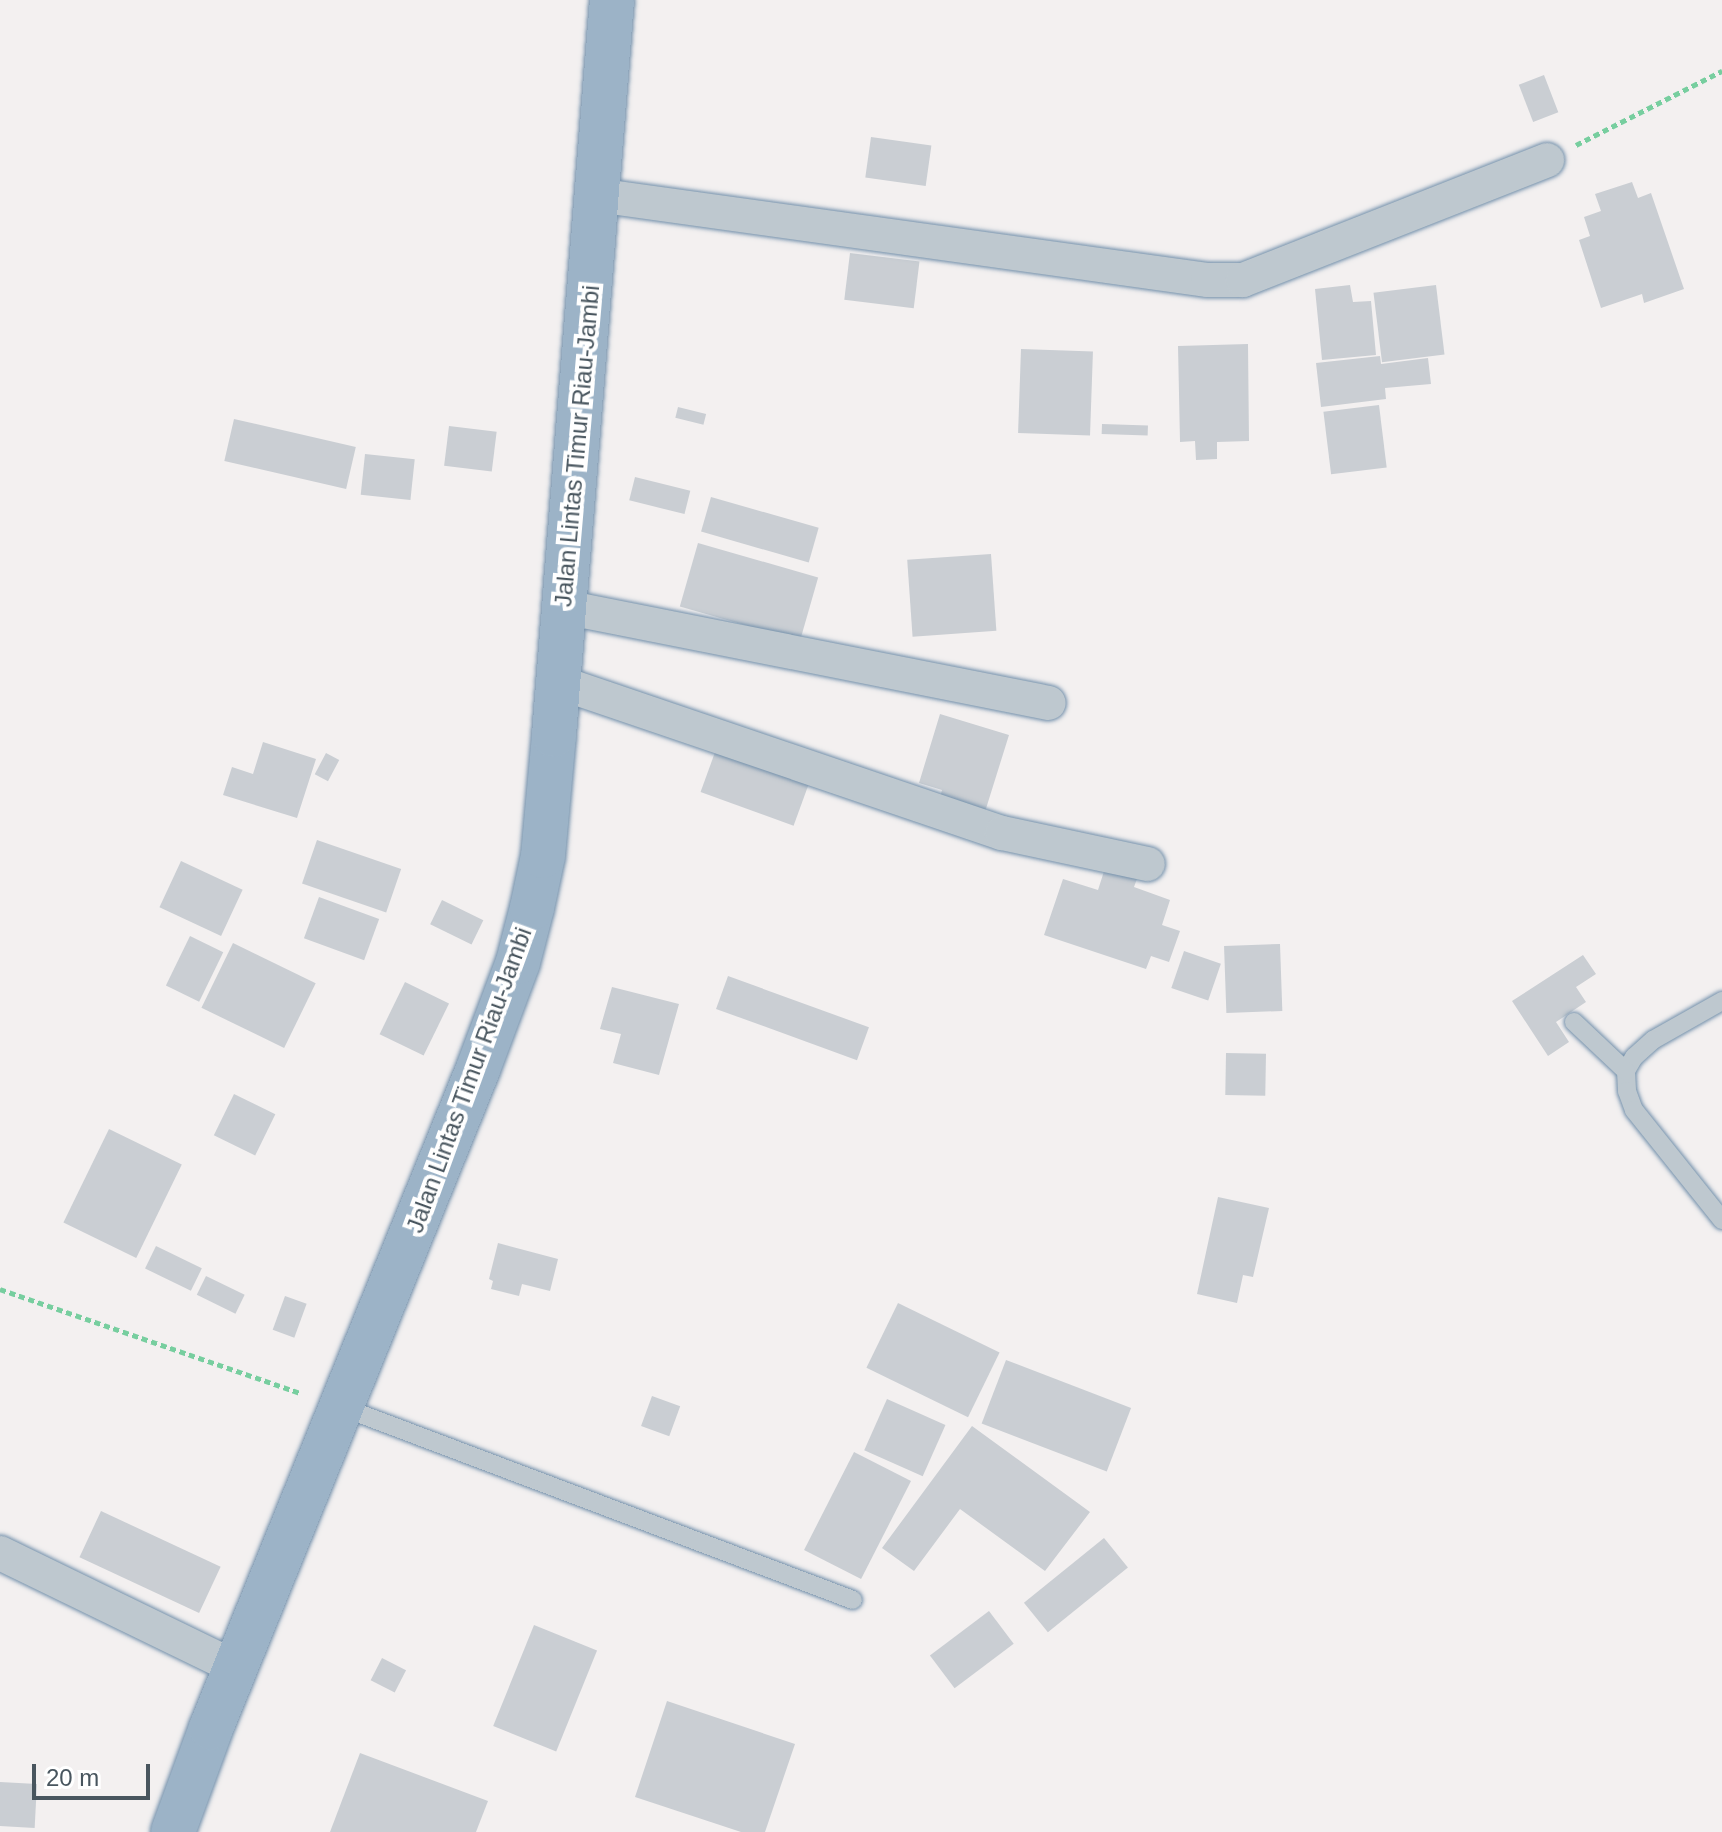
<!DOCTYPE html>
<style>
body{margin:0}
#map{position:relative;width:1722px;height:1832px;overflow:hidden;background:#f3f0f0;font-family:Arial,sans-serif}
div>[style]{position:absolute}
.building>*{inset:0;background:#caced3;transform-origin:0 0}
.path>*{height:5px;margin-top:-2.5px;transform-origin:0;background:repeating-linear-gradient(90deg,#77ce9f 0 6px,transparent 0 10px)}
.roads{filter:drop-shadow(0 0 2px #7390ab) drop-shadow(0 0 2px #7390ab)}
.service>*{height:18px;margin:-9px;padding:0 9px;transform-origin:9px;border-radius:9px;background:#bec8cf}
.minor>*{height:34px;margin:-17px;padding:0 17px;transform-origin:17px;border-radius:17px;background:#bec8cf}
.trunk>*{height:44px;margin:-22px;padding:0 22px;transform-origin:22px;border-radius:22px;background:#9cb3c7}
span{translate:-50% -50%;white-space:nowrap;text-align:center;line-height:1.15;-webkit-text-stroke:8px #fff;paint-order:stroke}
.street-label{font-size:24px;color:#48555e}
.scale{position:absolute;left:32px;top:1764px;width:118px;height:36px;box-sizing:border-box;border:4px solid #48555e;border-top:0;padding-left:10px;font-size:24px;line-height:28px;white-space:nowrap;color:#48555e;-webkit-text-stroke:6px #fff;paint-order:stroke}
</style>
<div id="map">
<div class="building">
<div style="left:1544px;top:75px;width:40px;height:27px;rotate:69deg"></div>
<div style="left:871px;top:137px;width:61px;height:41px;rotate:8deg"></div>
<div style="clip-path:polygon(1632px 182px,1638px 198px,1651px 193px,1684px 289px,1644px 303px,1642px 294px,1601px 308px,1579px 240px,1590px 236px,1584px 217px,1601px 211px,1595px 194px)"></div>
<div style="left:850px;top:253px;width:70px;height:47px;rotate:7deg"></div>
<div style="clip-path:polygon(1350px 285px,1353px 302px,1371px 301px,1376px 355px,1322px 360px,1315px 289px)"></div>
<div style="left:1436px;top:285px;width:70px;height:63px;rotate:83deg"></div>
<div style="clip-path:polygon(1248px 344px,1249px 441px,1217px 442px,1217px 459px,1196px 460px,1195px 441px,1180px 442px,1178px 346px)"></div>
<div style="left:1021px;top:349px;width:72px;height:84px;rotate:2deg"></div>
<div style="clip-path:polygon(1380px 356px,1381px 364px,1428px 358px,1431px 384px,1385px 388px,1386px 399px,1321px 407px,1316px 363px)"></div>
<div style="left:1379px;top:405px;width:63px;height:56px;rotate:83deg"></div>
<div style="left:678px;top:407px;width:29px;height:11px;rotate:14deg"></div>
<div style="left:234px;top:419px;width:125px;height:43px;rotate:13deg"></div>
<div style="left:1102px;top:424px;width:46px;height:10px;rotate:2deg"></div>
<div style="left:449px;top:426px;width:48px;height:40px;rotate:7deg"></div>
<div style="left:365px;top:454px;width:50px;height:41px;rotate:6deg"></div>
<div style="left:635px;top:477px;width:57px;height:24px;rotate:14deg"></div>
<div style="left:711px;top:497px;width:112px;height:36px;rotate:16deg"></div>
<div style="left:698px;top:543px;width:125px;height:66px;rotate:16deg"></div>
<div style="left:991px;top:554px;width:77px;height:84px;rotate:86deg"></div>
<div style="clip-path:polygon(940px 714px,1009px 735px,984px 815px,939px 801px,942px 790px,919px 783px)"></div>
<div style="clip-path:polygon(263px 742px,316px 759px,297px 818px,223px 795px,232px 767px,253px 774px)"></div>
<div style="left:718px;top:744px;width:99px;height:51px;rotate:20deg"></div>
<div style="left:326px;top:753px;width:15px;height:24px;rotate:28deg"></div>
<div style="left:317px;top:840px;width:89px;height:46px;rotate:19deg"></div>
<div style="left:181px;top:861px;width:68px;height:51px;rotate:25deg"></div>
<div style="clip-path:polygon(1107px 862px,1139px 873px,1134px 887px,1170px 900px,1162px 925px,1180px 931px,1169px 962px,1151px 956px,1146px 969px,1044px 935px,1063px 879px,1098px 890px)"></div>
<div style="left:319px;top:897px;width:64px;height:44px;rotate:20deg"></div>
<div style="left:442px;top:900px;width:46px;height:27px;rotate:26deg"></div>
<div style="left:190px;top:936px;width:37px;height:55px;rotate:26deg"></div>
<div style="left:233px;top:943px;width:92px;height:72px;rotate:26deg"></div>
<div style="left:1280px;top:944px;width:67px;height:56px;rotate:88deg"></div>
<div style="left:1184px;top:951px;width:39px;height:39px;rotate:19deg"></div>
<div style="clip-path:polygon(1583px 955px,1596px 974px,1576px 987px,1586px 1002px,1556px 1022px,1569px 1042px,1548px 1056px,1512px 1001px)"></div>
<div style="left:728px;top:976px;width:150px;height:35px;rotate:20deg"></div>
<div style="left:405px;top:982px;width:49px;height:58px;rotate:26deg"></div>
<div style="clip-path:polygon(612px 987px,679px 1004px,659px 1075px,613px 1063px,621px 1034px,600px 1029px)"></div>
<div style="left:1226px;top:1053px;width:40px;height:42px;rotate:1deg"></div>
<div style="left:234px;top:1094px;width:46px;height:46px;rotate:26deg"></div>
<div style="left:109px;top:1129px;width:81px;height:104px;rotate:26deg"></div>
<div style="clip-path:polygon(1218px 1197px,1269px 1208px,1253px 1277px,1243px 1275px,1237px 1303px,1197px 1294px)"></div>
<div style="clip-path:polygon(498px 1243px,558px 1259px,550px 1291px,522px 1284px,519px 1296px,491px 1289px,493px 1281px,489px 1279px)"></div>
<div style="left:156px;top:1246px;width:51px;height:25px;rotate:26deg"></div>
<div style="left:206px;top:1276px;width:43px;height:21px;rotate:26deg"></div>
<div style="left:285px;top:1296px;width:23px;height:36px;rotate:20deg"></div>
<div style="left:898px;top:1303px;width:113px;height:72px;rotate:26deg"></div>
<div style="left:1006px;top:1360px;width:134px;height:68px;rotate:21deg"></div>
<div style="left:652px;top:1396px;width:30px;height:32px;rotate:20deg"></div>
<div style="left:887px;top:1399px;width:64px;height:56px;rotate:24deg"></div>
<div style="clip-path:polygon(972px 1426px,1090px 1512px,1045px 1571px,960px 1509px,914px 1571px,882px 1548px)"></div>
<div style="left:854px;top:1452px;width:64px;height:110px;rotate:27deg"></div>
<div style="left:101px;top:1511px;width:132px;height:51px;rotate:25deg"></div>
<div style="left:1104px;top:1538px;width:38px;height:103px;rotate:51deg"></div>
<div style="left:989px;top:1611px;width:41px;height:74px;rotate:53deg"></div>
<div style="left:534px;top:1625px;width:68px;height:109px;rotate:22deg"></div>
<div style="left:382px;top:1658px;width:27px;height:25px;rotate:27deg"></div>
<div style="clip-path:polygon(667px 1701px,795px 1744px,765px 1832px,741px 1832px,635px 1797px)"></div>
<div style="clip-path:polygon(360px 1753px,488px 1801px,476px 1832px,330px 1832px)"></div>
<div style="left:0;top:1782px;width:37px;height:44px;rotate:3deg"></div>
</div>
<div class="path">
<div style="left:1576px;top:145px;width:164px;rotate:-26.9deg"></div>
<div style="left:0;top:1289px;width:318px;rotate:19.1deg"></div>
</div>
<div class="roads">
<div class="service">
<div style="left:1722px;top:1001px;width:79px;rotate:150.5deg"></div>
<div style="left:1653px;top:1040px;width:25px;rotate:138deg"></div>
<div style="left:1634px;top:1057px;width:16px;rotate:120deg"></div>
<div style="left:1626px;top:1071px;width:20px;rotate:87deg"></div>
<div style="left:1627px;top:1091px;width:20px;rotate:70deg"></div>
<div style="left:1634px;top:1110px;width:141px;rotate:51.3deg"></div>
<div style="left:1574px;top:1022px;width:71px;rotate:43.3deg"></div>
<div style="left:342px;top:1407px;width:546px;rotate:20.69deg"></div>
</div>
<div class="minor">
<div style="left:596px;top:195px;width:618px;rotate:7.91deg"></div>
<div style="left:1208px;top:280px;width:35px"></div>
<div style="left:1243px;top:280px;width:327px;rotate:-21.5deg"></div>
<div style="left:564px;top:607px;width:494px;rotate:11.2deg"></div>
<div style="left:558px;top:682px;width:469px;rotate:18.8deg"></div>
<div style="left:1002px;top:833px;width:149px;rotate:12deg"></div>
<div style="left:0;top:1553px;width:261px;rotate:25.9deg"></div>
</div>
<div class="trunk">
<div style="left:173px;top:1832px;width:111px;rotate:-69.9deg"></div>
<div style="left:211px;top:1728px;width:711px;rotate:-67.94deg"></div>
<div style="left:478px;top:1069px;width:114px;rotate:-69.5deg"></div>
<div style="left:518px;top:962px;width:56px;rotate:-75.5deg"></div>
<div style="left:532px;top:908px;width:53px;rotate:-78.1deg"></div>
<div style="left:543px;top:856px;width:121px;rotate:-84.8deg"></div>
<div style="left:554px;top:735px;width:737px;rotate:-85.49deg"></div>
</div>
</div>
<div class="street-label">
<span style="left:577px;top:446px;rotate:-85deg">Jalan Lintas Timur Riau-Jambi</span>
<span style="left:469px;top:1080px;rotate:-70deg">Jalan Lintas Timur Riau-Jambi</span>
</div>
<div class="scale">20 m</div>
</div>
